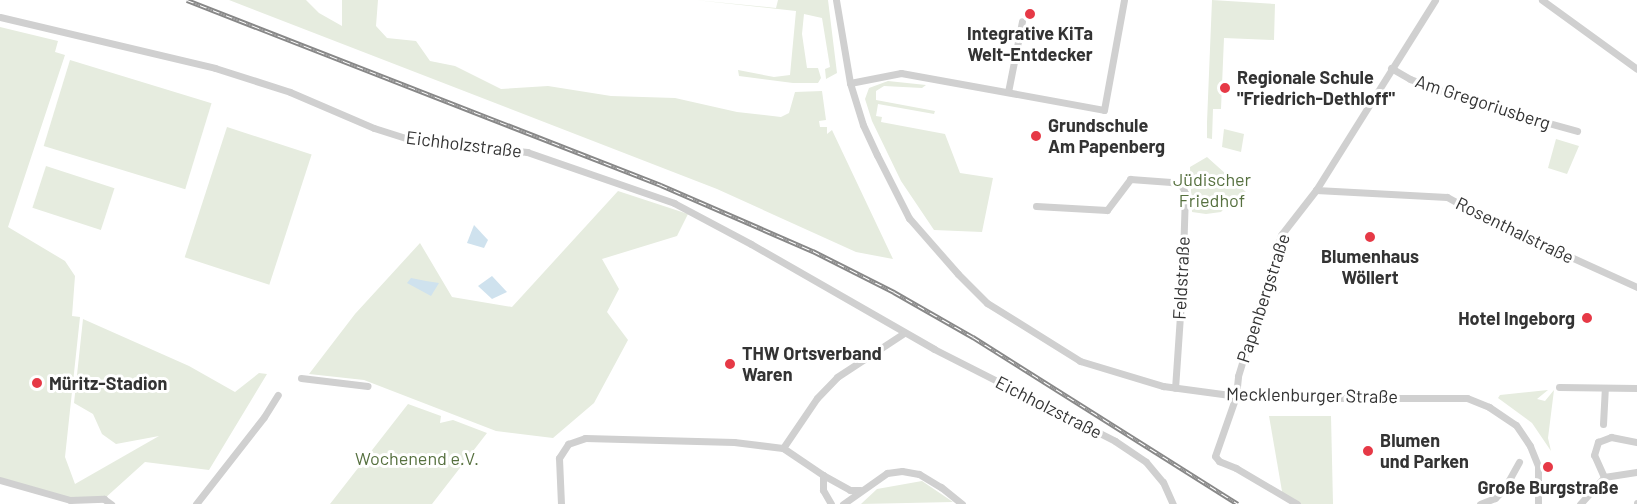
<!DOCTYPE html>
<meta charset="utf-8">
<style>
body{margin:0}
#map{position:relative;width:1637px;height:504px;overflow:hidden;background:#fff;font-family:Barlow,sans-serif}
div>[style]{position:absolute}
.green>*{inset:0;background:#e6ecdf;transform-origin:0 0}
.water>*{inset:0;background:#cfe2ee}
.street>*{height:7px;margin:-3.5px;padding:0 3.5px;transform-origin:3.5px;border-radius:3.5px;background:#d0d0d0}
.rail>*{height:4.5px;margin-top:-2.25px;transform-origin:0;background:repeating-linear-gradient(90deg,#fff 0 7px,#888 0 14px);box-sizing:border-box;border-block:2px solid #888}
.dots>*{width:16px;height:16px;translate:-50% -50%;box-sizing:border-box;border:3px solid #fff;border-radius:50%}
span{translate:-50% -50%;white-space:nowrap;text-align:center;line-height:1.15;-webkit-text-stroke:6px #fff;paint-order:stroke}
.poi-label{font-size:18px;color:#333;font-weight:700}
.left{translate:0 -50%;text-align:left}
.right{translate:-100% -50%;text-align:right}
.street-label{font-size:18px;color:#333}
.park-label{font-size:18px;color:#56703f}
</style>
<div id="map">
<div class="green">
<div style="clip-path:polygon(229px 0,306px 0,319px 13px,342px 26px,342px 0,378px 0,376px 26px,387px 38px,416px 41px,430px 61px,455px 66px,501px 89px,548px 86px,611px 96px,675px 98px,737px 112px,781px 117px,789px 113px,795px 92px,822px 91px,826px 120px,819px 121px,820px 127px,827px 127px,827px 134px,832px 130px,893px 259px,856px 252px,717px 189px)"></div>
<div style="clip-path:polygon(695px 0,776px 8px,778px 0,828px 0,837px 73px,826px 79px,825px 69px,830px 67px,822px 18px,804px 14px,802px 34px,807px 68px,818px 68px,821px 78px,818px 83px,793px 83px,739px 76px,738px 70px,774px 77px,790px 75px,796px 11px)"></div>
<div style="clip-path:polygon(1212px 0,1275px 4px,1274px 40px,1224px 38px,1221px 109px,1213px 109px,1212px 139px,1207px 138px,1207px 122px)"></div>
<div style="clip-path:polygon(0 27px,58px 41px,55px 52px,65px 55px,8px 227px,65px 261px,75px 276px,72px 316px,80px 317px,65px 457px,75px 484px,159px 436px,116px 444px,102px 434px,93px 414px,74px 403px,83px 319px,189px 366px,235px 392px,259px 373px,267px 374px,209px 470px,145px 462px,104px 499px,83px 501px,0 480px)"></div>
<div style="left:70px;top:60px;width:148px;height:90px;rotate:17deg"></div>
<div style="clip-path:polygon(888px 81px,926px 85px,922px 88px,884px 86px,876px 91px,876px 100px,935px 111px,934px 114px,878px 104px,876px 116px,882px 117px,881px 122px,945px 134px,960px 173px,993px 178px,982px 232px,934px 230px,901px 181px,872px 121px,865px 99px,869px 88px)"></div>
<div style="left:227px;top:127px;width:89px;height:137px;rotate:18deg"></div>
<div style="clip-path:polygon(1224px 129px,1244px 134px,1241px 152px,1222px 147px)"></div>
<div style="clip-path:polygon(1556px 139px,1579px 146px,1567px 174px,1548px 168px)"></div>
<div style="clip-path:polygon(1207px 157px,1246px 192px,1234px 198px,1221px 212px,1206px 214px,1192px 212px,1190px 167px)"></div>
<div style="left:46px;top:166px;width:72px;height:44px;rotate:18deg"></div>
<div style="clip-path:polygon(618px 191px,688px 214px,677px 236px,602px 259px,619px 289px,607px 312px,628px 340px,594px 403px,553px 438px,496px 431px,364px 380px,309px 374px,355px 314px,420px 243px,452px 297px,512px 307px)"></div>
<div style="clip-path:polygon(1548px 390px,1537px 399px,1545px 401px,1554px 390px,1548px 438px,1551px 451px,1532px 423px,1498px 398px,1500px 395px)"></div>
<div style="clip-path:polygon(408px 404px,441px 416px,440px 423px,453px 420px,487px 433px,432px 504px,330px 504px)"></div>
<div style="clip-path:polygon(1269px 416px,1331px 416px,1333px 504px,1297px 504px,1283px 497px)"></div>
<div style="clip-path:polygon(922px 481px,953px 502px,861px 504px,877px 489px)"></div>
</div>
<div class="water">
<div style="clip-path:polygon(474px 225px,488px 240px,484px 248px,467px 243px)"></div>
<div style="clip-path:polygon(492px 276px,507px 292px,492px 299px,478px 286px)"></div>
<div style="clip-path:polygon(411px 278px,426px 281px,439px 283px,431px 296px,407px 283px)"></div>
</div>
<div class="street">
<div style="left:836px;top:0;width:84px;rotate:80.4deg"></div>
<div style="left:850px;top:83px;width:44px;rotate:72.8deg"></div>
<div style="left:863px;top:125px;width:33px;rotate:65deg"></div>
<div style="left:877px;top:155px;width:71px;rotate:63.1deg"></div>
<div style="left:909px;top:218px;width:74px;rotate:48.8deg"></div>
<div style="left:958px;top:274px;width:41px;rotate:45deg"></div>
<div style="left:987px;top:303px;width:110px;rotate:31.9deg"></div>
<div style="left:1080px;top:361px;width:87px;rotate:16.8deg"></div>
<div style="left:1163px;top:386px;width:90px;rotate:7.7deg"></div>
<div style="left:1252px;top:398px;width:215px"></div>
<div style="left:1467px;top:398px;width:24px;rotate:22deg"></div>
<div style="left:1489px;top:407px;width:32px;rotate:34deg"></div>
<div style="left:1516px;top:425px;width:25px;rotate:56deg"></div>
<div style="left:1530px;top:446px;width:22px;rotate:68deg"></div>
<div style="left:1538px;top:466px;width:38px;rotate:90deg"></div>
<div style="left:1542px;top:0;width:117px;rotate:36deg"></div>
<div style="left:0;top:17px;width:221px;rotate:13.3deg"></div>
<div style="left:215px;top:68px;width:79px;rotate:17.7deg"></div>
<div style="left:290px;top:92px;width:91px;rotate:23.2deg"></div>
<div style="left:374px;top:128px;width:43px;rotate:17.6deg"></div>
<div style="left:415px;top:141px;width:113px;rotate:5.6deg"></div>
<div style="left:527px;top:152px;width:156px;rotate:19.1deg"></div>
<div style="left:674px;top:203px;width:87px;rotate:28deg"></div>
<div style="left:751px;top:244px;width:211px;rotate:29.8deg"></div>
<div style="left:934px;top:349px;width:203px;rotate:26.9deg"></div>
<div style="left:1115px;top:441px;width:37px;rotate:34deg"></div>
<div style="left:1146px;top:462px;width:26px;rotate:50deg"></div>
<div style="left:1163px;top:482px;width:24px;rotate:66deg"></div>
<div style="left:1391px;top:68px;width:22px;rotate:30deg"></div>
<div style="left:1410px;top:79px;width:66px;rotate:20.4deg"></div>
<div style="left:1472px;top:102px;width:109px;rotate:15.4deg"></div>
<div style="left:850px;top:83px;width:52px;rotate:-11.1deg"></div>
<div style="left:901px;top:73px;width:206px;rotate:10.3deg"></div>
<div style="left:1104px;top:110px;width:112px;rotate:-79.7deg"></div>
<div style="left:1008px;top:92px;width:72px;rotate:-78.8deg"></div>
<div style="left:1316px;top:190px;width:131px;rotate:3.1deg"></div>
<div style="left:1447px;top:197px;width:46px;rotate:28.8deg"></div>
<div style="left:1487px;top:219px;width:165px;rotate:24.4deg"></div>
<div style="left:1036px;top:206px;width:71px;rotate:3.2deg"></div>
<div style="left:1107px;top:210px;width:39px;rotate:-53deg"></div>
<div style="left:1130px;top:179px;width:41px;rotate:4.2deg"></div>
<div style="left:1171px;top:182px;width:12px;rotate:20deg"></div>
<div style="left:1182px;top:186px;width:8px;rotate:67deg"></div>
<div style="left:1185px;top:193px;width:93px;rotate:91.8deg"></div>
<div style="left:1182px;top:286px;width:102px;rotate:93.9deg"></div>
<div style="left:301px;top:378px;width:67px;rotate:6.8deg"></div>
<div style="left:1559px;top:387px;width:78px;rotate:0.7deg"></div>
<div style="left:1603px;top:424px;width:36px;rotate:-87deg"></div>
<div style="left:783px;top:448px;width:60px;rotate:-55.8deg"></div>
<div style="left:817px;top:398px;width:29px;rotate:-46deg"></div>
<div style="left:837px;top:377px;width:80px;rotate:-33.3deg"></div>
<div style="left:823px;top:475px;width:31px;rotate:29deg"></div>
<div style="left:850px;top:490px;width:10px"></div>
<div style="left:1604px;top:477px;width:24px;rotate:-114deg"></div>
<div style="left:1594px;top:455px;width:14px;rotate:-73deg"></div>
<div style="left:1598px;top:442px;width:14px;rotate:-21deg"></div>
<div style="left:1611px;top:437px;width:26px;rotate:11deg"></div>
<div style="left:0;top:480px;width:73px;rotate:15.9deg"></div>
<div style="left:70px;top:500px;width:34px;rotate:-2deg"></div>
<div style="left:104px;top:499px;width:9px;rotate:36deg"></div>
<div style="left:196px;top:504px;width:110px;rotate:-52deg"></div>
<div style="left:264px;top:417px;width:26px;rotate:-58deg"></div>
<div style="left:561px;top:504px;width:46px;rotate:-92.5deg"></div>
<div style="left:559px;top:458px;width:17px;rotate:-57deg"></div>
<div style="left:568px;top:444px;width:18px;rotate:-19deg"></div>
<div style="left:585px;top:438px;width:149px;rotate:1.5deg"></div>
<div style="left:734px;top:442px;width:49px;rotate:7deg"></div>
<div style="left:783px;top:448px;width:48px;rotate:34deg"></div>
<div style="left:823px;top:475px;width:15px;rotate:90deg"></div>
<div style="left:823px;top:490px;width:16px;rotate:60deg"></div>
<div style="left:843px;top:504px;width:54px;rotate:-35.2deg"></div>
<div style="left:887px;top:473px;width:15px;rotate:-8deg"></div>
<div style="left:902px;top:471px;width:17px;rotate:10deg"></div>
<div style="left:919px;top:474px;width:26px;rotate:31deg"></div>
<div style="left:941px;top:487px;width:27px;rotate:39deg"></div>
<div style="left:1297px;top:504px;width:71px;rotate:-149.5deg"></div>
<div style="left:1236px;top:468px;width:18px;rotate:-158deg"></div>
<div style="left:1219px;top:461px;width:6px;rotate:-129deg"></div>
<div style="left:1215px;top:456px;width:64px;rotate:-70.7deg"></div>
<div style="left:1236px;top:396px;width:20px;rotate:-84deg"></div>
<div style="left:1238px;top:376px;width:147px;rotate:-73deg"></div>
<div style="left:1281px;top:235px;width:57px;rotate:-52.1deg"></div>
<div style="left:1316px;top:190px;width:224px;rotate:-57.9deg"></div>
<div style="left:1480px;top:504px;width:16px;rotate:-22deg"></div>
<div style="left:1495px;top:498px;width:13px;rotate:-45deg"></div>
<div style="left:1504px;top:489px;width:31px;rotate:-61deg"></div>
<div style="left:1580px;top:504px;width:36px;rotate:-48deg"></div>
<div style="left:1604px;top:477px;width:33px;rotate:-9deg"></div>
<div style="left:1637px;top:504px;width:1px;rotate:-90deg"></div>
</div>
<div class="rail">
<div style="left:187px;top:0;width:509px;rotate:21.32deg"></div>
<div style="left:661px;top:185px;width:166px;rotate:23.5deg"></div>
<div style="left:813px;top:251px;width:91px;rotate:26.8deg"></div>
<div style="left:894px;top:292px;width:91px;rotate:29.7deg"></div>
<div style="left:973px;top:337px;width:313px;rotate:32.2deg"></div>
</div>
<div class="dots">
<div style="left:1030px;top:14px;background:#e63946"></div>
<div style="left:1225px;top:88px;background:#e63946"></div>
<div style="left:1036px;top:136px;background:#e63946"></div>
<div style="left:1370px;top:237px;background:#e63946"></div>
<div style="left:1587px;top:318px;background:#e63946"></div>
<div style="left:730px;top:364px;background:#e63946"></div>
<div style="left:37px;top:383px;background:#e63946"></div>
<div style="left:1368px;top:451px;background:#e63946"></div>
<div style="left:1548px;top:467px;background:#e63946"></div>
</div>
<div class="poi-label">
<span style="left:1030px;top:44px">Integrative KiTa<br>Welt-Entdecker</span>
<span class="left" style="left:1237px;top:88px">Regionale Schule<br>"Friedrich-Dethloff"</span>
<span class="left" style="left:1048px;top:136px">Grundschule<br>Am Papenberg</span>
<span style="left:1370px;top:267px">Blumenhaus<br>Wöllert</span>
<span class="right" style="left:1575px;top:318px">Hotel Ingeborg</span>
<span class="left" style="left:742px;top:364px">THW Ortsverband<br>Waren</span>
<span class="left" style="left:49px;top:383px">Müritz-Stadion</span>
<span class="left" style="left:1380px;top:451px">Blumen<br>und Parken</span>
<span style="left:1548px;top:487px">Große Burgstraße</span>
</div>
<div class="street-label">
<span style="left:1483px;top:102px;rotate:18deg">Am Gregoriusberg</span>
<span style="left:464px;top:144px;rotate:7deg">Eichholzstraße</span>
<span style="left:1515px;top:230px;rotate:26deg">Rosenthalstraße</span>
<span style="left:1181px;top:278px;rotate:-87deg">Feldstraße</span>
<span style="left:1263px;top:298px;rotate:-72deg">Papenbergstraße</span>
<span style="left:1312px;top:395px;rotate:1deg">Mecklenburger Straße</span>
<span style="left:1049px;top:407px;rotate:27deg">Eichholzstraße</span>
</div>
<div class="park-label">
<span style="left:1212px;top:190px">Jüdischer<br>Friedhof</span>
<span style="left:417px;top:458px">Wochenend e.V.</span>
</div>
</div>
